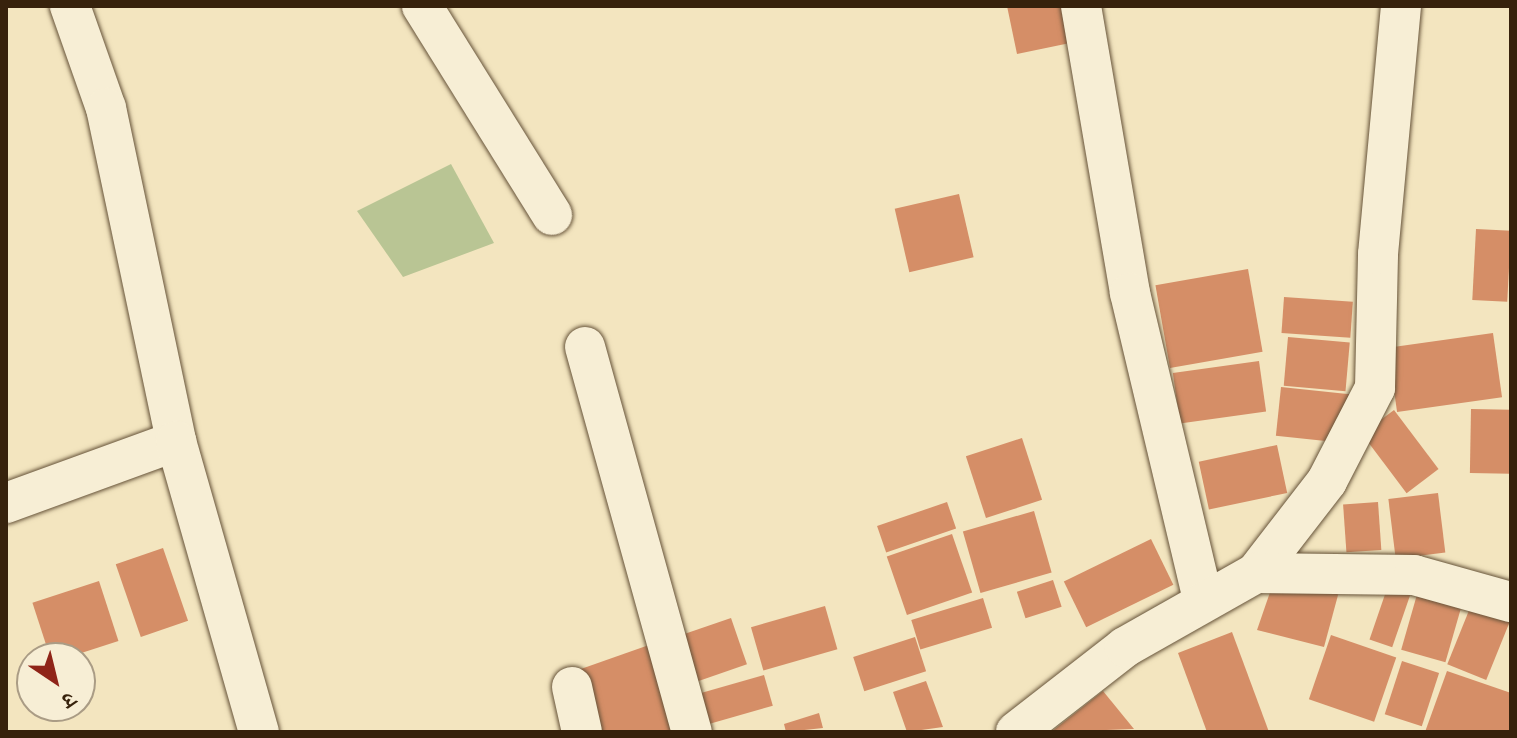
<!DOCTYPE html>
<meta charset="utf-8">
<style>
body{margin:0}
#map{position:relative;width:1517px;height:738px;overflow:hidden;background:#f3e5bf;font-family:Alegreya,"Noto Serif Devanagari",serif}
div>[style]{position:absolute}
.green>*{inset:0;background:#b9c594}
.building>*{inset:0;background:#d58e67;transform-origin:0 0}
.roads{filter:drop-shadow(0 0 2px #665339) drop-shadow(0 0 2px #665339)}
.minor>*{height:40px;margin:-20px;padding:0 20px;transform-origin:20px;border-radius:20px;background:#f7eed5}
span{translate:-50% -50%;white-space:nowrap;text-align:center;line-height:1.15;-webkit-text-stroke:8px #f7eed5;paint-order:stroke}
.frame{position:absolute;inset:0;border:8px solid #37220c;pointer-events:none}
.north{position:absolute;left:16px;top:642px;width:80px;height:80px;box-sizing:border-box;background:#f7eed5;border:2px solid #aa9c85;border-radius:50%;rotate:145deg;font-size:22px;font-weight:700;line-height:32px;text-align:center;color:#37220c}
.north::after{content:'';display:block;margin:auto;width:28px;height:36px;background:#8f2418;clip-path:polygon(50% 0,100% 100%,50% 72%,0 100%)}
</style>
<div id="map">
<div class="green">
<div style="clip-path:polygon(451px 164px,494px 243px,403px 277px,357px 211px)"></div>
</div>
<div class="building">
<div style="clip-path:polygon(1007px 6px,1063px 6px,1070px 43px,1017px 54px)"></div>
<div style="left:959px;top:194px;width:65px;height:66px;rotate:77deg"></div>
<div style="left:1476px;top:229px;width:35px;height:71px;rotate:3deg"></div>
<div style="left:1248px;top:269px;width:84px;height:94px;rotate:80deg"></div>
<div style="left:1284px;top:297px;width:69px;height:36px;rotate:4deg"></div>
<div style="left:1493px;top:333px;width:65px;height:106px;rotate:82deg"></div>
<div style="left:1288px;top:337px;width:62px;height:49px;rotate:5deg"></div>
<div style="left:1259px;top:361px;width:51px;height:87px;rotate:82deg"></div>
<div style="left:1281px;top:387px;width:69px;height:49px;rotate:6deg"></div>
<div style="left:1471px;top:409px;width:40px;height:64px;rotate:1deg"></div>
<div style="left:1394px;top:410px;width:74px;height:40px;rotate:53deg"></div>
<div style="left:1022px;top:438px;width:65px;height:59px;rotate:72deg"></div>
<div style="left:1277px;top:445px;width:49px;height:80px;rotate:78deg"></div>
<div style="left:1438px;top:493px;width:60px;height:50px;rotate:83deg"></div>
<div style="left:947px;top:502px;width:28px;height:74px;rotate:71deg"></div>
<div style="left:1378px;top:502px;width:48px;height:35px;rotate:86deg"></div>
<div style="left:1034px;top:511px;width:64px;height:74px;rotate:74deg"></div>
<div style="left:952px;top:534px;width:62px;height:69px;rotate:71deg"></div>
<div style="left:1151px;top:539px;width:51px;height:97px;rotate:64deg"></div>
<div style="left:163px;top:548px;width:77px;height:50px;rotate:71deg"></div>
<div style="clip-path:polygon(1276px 575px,1341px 584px,1324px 647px,1257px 630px)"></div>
<div style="left:1391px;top:577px;width:24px;height:66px;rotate:19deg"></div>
<div style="left:1053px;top:580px;width:28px;height:38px;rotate:72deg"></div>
<div style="left:99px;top:581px;width:63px;height:70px;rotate:72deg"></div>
<div style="left:1418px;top:591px;width:46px;height:61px;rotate:16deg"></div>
<div style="left:983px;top:598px;width:31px;height:75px;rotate:73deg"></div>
<div style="left:1472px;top:603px;width:42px;height:66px;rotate:22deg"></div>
<div style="left:825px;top:606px;width:45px;height:77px;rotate:74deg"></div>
<div style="left:731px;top:618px;width:49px;height:64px;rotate:71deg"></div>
<div style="clip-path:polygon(1232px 632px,1269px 732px,1207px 732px,1178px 653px)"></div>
<div style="left:1331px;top:635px;width:69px;height:68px;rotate:19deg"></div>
<div style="left:915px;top:637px;width:36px;height:65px;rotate:72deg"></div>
<div style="clip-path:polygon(649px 645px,679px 732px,599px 732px,578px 670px)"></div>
<div style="left:1402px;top:661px;width:39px;height:56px;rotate:18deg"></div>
<div style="clip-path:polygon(1447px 671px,1511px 693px,1511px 732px,1425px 732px)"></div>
<div style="left:764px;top:675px;width:32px;height:71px;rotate:74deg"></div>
<div style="clip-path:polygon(926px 681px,943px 727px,907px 732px,893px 692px)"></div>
<div style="clip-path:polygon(1103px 691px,1134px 729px,1051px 732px)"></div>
<div style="clip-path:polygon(819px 713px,823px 728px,786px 732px,784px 724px)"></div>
</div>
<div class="roads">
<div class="minor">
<div style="left:70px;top:6px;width:108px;rotate:70.6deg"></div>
<div style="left:106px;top:108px;width:340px;rotate:78.1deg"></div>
<div style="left:422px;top:6px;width:246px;rotate:58.1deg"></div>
<div style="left:1081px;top:6px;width:291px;rotate:80.3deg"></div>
<div style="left:1130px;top:293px;width:315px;rotate:76.6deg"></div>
<div style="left:585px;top:347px;width:400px;rotate:74.5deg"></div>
<div style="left:6px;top:503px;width:181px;rotate:-20deg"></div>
<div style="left:176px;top:441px;width:303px;rotate:74.1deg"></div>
<div style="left:1256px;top:573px;width:116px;rotate:-52.3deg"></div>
<div style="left:1327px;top:481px;width:105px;rotate:-62.7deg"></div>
<div style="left:1375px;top:388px;width:134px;rotate:-88.7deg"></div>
<div style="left:1378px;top:254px;width:249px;rotate:-84.7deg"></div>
<div style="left:572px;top:687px;width:46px;rotate:77.5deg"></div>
<div style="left:1016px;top:732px;width:138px;rotate:-37.9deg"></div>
<div style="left:1125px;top:647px;width:150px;rotate:-29.5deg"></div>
<div style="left:1256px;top:573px;width:158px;rotate:0.7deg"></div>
<div style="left:1414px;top:575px;width:101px;rotate:15.6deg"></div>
</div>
</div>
<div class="frame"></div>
<div class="north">उ</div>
</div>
